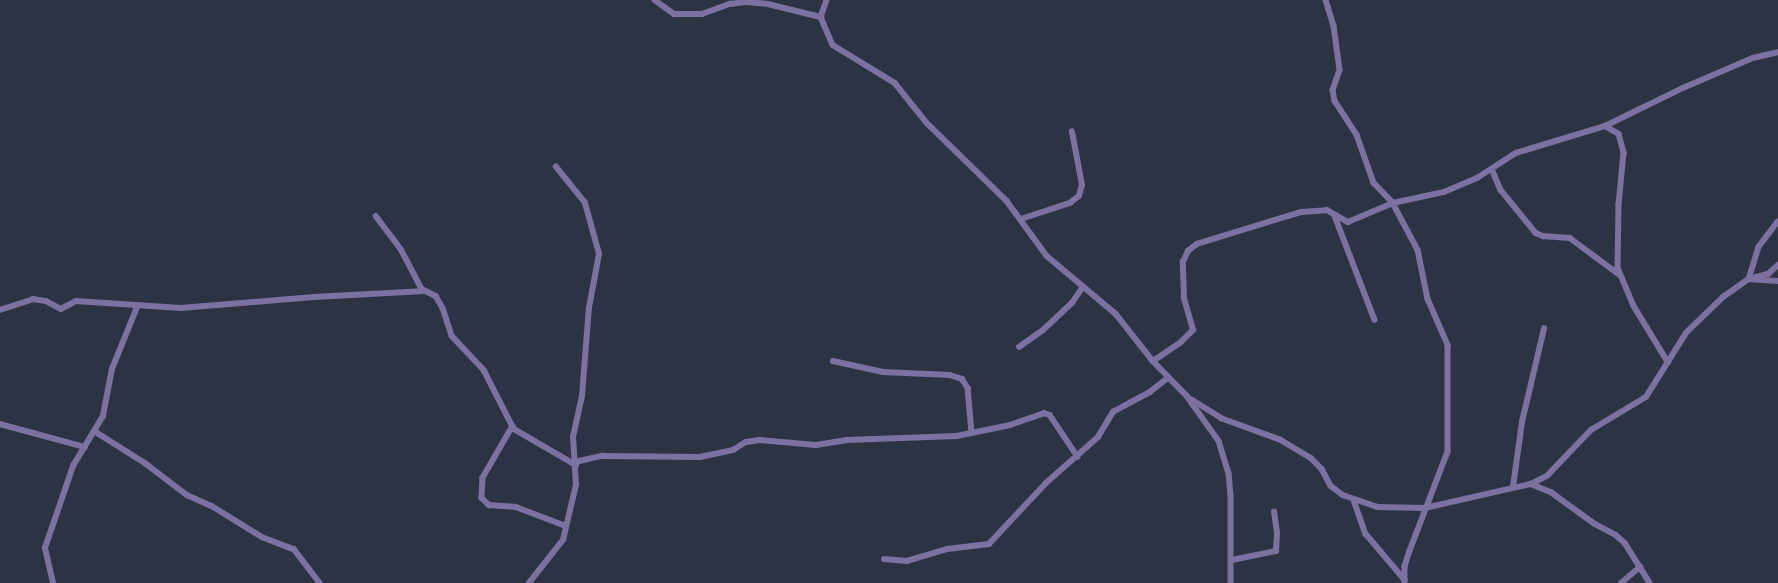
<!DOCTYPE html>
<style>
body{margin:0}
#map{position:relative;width:1778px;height:583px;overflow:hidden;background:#2c3443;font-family:Overpass,sans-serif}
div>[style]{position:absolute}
.minor>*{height:5.5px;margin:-2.75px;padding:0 2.75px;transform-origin:2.75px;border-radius:2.75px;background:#7c71a1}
span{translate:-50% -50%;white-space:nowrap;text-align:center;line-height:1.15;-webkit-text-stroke:3.5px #2c3443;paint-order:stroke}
</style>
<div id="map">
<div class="minor">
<div style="left:655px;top:0;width:24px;rotate:36deg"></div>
<div style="left:674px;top:14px;width:28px"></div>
<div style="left:702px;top:14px;width:30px;rotate:-20deg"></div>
<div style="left:730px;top:4px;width:16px;rotate:-7deg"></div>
<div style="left:746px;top:2px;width:22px;rotate:5deg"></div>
<div style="left:768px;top:4px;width:55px;rotate:13.8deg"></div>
<div style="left:827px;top:0;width:18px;rotate:109deg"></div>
<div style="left:821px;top:17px;width:30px;rotate:67deg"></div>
<div style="left:833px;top:45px;width:73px;rotate:31.5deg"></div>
<div style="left:895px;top:83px;width:51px;rotate:51.3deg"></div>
<div style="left:927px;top:123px;width:112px;rotate:44.3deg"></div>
<div style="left:1007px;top:201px;width:68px;rotate:54deg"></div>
<div style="left:1047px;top:256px;width:90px;rotate:40deg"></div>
<div style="left:1116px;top:314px;width:60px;rotate:51.8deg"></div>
<div style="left:1153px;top:361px;width:49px;rotate:45.8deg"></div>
<div style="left:1187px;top:396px;width:55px;rotate:54.6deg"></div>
<div style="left:1219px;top:441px;width:34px;rotate:73deg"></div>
<div style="left:1229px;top:473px;width:21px;rotate:85deg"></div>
<div style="left:1231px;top:494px;width:89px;rotate:90deg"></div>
<div style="left:1326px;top:0;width:27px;rotate:73deg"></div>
<div style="left:1334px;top:26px;width:44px;rotate:82.2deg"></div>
<div style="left:1340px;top:70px;width:21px;rotate:109deg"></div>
<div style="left:1333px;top:90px;width:11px;rotate:80deg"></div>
<div style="left:1335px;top:101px;width:40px;rotate:57.1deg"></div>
<div style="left:1357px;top:135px;width:51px;rotate:70.5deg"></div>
<div style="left:1374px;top:183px;width:28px;rotate:46deg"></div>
<div style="left:1393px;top:203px;width:53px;rotate:62deg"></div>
<div style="left:1418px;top:250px;width:50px;rotate:78.5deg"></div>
<div style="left:1428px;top:299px;width:50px;rotate:66.5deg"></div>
<div style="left:1448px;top:345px;width:107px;rotate:90deg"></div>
<div style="left:1448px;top:452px;width:106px;rotate:111deg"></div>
<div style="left:1410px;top:551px;width:16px;rotate:108deg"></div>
<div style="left:1405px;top:566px;width:17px;rotate:90deg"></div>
<div style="left:1605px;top:126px;width:16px;rotate:30deg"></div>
<div style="left:1619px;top:134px;width:20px;rotate:75deg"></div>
<div style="left:1624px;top:153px;width:52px;rotate:95.5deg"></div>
<div style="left:1619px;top:205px;width:63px;rotate:90.9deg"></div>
<div style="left:1618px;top:268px;width:41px;rotate:67.2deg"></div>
<div style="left:1634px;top:306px;width:66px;rotate:58.7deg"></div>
<div style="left:1492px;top:169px;width:23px;rotate:67deg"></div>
<div style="left:1501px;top:190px;width:55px;rotate:50.9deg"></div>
<div style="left:1536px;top:233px;width:8px;rotate:23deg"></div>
<div style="left:1543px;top:236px;width:27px;rotate:4deg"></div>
<div style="left:1570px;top:238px;width:62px;rotate:36.5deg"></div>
<div style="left:376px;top:216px;width:41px;rotate:52.9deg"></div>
<div style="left:401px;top:249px;width:45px;rotate:62.3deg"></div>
<div style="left:422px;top:289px;width:16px;rotate:27deg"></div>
<div style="left:436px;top:296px;width:14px;rotate:60deg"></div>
<div style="left:443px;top:308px;width:29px;rotate:72deg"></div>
<div style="left:452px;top:336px;width:47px;rotate:46.7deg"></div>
<div style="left:484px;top:370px;width:66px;rotate:63deg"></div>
<div style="left:514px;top:429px;width:72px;rotate:30.1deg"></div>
<div style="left:1335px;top:216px;width:111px;rotate:69deg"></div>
<div style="left:1021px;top:219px;width:52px;rotate:-18.1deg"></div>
<div style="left:1070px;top:203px;width:11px;rotate:-38deg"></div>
<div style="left:1079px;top:196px;width:11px;rotate:-75deg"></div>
<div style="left:1082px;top:185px;width:54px;rotate:-100.7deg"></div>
<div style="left:1778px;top:222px;width:31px;rotate:127deg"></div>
<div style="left:1759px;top:247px;width:34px;rotate:107deg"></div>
<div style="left:1749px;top:279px;width:29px;rotate:4deg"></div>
<div style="left:0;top:310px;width:35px;rotate:-18deg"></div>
<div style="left:33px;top:299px;width:13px;rotate:9deg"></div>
<div style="left:46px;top:301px;width:17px;rotate:28deg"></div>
<div style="left:61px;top:309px;width:17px;rotate:-28deg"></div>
<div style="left:76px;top:301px;width:105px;rotate:3.8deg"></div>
<div style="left:181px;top:308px;width:133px;rotate:-4.7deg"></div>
<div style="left:314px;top:297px;width:111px;rotate:-3.1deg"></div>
<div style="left:1019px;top:347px;width:29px;rotate:-35deg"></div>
<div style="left:1043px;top:330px;width:40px;rotate:-43deg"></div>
<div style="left:1072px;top:303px;width:18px;rotate:-56deg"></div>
<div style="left:833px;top:361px;width:51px;rotate:12.4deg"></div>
<div style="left:883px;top:372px;width:67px;rotate:2.6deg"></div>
<div style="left:950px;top:375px;width:13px;rotate:18deg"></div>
<div style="left:962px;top:379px;width:11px;rotate:56deg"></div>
<div style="left:968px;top:388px;width:45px;rotate:84.9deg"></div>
<div style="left:1153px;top:361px;width:34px;rotate:-34deg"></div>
<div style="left:1181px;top:342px;width:17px;rotate:-45deg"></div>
<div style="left:1193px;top:330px;width:33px;rotate:-106deg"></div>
<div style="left:1184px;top:298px;width:36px;rotate:-92deg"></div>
<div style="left:1183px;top:262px;width:12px;rotate:-66deg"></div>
<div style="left:1188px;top:251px;width:11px;rotate:-38deg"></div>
<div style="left:1197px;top:244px;width:109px;rotate:-17.1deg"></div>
<div style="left:1301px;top:212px;width:26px;rotate:-4deg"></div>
<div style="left:1327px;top:210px;width:24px;rotate:30deg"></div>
<div style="left:1348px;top:222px;width:49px;rotate:-22.9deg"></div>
<div style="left:1393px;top:203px;width:52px;rotate:-12.2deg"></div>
<div style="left:1444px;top:192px;width:36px;rotate:-23deg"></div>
<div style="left:1477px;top:178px;width:46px;rotate:-32.7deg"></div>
<div style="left:1516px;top:153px;width:93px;rotate:-16.9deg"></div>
<div style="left:1605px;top:126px;width:87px;rotate:-26deg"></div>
<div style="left:1683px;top:88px;width:76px;rotate:-23.2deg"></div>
<div style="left:1753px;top:58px;width:26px;rotate:-13deg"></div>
<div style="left:1191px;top:399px;width:36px;rotate:32deg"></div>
<div style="left:1221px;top:418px;width:64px;rotate:20.1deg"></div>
<div style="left:1281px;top:440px;width:35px;rotate:31deg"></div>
<div style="left:1311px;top:458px;width:16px;rotate:45deg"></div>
<div style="left:1322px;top:469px;width:19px;rotate:62deg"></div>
<div style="left:1331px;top:486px;width:15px;rotate:37deg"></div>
<div style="left:1343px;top:495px;width:36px;rotate:19deg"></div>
<div style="left:1377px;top:507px;width:48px;rotate:1.2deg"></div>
<div style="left:1425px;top:508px;width:109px;rotate:-12.8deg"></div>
<div style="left:1531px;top:484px;width:18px;rotate:-27deg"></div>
<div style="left:1547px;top:476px;width:64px;rotate:-46.3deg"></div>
<div style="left:1591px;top:430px;width:64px;rotate:-31deg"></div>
<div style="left:1646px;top:397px;width:75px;rotate:-58deg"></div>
<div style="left:1686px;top:333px;width:52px;rotate:-44.2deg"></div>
<div style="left:1723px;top:297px;width:32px;rotate:-35deg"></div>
<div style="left:1749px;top:279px;width:20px;rotate:-15deg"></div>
<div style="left:1768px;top:274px;width:13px;rotate:-42deg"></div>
<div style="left:0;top:424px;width:88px;rotate:15.1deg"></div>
<div style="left:513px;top:426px;width:60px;rotate:120deg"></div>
<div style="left:483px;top:478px;width:20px;rotate:93deg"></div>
<div style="left:482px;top:498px;width:10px;rotate:45deg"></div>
<div style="left:489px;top:505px;width:27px;rotate:4deg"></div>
<div style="left:516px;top:507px;width:53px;rotate:20.8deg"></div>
<div style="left:96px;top:432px;width:58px;rotate:32.3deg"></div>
<div style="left:145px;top:463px;width:53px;rotate:37.3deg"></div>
<div style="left:187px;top:495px;width:27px;rotate:24deg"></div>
<div style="left:212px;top:506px;width:59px;rotate:31.8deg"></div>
<div style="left:262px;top:537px;width:34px;rotate:21deg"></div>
<div style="left:294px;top:549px;width:43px;rotate:52.6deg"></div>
<div style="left:575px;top:462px;width:28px;rotate:-13deg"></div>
<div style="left:602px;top:456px;width:98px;rotate:0.6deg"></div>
<div style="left:700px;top:457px;width:34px;rotate:-12deg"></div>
<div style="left:733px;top:450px;width:15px;rotate:-32deg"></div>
<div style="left:746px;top:442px;width:14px;rotate:-8deg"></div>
<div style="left:760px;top:440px;width:56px;rotate:5.1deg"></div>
<div style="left:816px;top:445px;width:30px;rotate:-9deg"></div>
<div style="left:846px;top:440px;width:111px;rotate:-2.1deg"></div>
<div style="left:957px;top:436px;width:54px;rotate:-11.7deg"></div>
<div style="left:1010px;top:425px;width:36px;rotate:-19deg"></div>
<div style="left:1044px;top:413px;width:6px;rotate:18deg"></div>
<div style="left:1050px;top:415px;width:50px;rotate:56.3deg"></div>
<div style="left:1531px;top:484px;width:22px;rotate:22deg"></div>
<div style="left:1551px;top:492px;width:54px;rotate:36deg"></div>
<div style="left:1595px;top:524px;width:24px;rotate:28deg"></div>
<div style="left:1616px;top:535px;width:12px;rotate:42deg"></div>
<div style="left:1625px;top:543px;width:47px;rotate:58deg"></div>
<div style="left:1513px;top:487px;width:66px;rotate:-82.1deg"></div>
<div style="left:1522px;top:422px;width:96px;rotate:-76.7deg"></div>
<div style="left:1354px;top:500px;width:36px;rotate:71deg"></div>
<div style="left:1366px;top:534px;width:60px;rotate:49.7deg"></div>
<div style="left:884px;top:559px;width:23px;rotate:5deg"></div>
<div style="left:907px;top:561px;width:42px;rotate:-16.7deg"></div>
<div style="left:947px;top:549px;width:42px;rotate:-6.8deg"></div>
<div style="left:989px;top:544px;width:83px;rotate:-46.9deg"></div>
<div style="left:1046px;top:483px;width:69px;rotate:-41.5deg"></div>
<div style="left:1098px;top:437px;width:29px;rotate:-59deg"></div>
<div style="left:1113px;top:412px;width:42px;rotate:-28.4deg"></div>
<div style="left:1150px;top:392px;width:23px;rotate:-38deg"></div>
<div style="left:1232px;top:560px;width:45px;rotate:-11.6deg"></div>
<div style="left:1276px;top:551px;width:18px;rotate:-87deg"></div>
<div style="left:1277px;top:533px;width:21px;rotate:-98deg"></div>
<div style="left:53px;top:583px;width:36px;rotate:-103deg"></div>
<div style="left:45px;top:548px;width:87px;rotate:-71.1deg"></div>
<div style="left:73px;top:466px;width:58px;rotate:-59deg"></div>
<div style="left:103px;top:416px;width:48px;rotate:-79.2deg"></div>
<div style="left:112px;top:369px;width:67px;rotate:-68deg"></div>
<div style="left:529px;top:583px;width:55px;rotate:-51.7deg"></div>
<div style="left:563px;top:540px;width:57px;rotate:-76.7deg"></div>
<div style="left:576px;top:485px;width:48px;rotate:-93.6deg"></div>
<div style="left:573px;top:437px;width:42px;rotate:-77.6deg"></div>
<div style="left:582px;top:396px;width:88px;rotate:-85.5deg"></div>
<div style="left:589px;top:308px;width:55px;rotate:-79.5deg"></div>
<div style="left:599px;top:254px;width:53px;rotate:-105.4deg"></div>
<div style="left:585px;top:203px;width:46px;rotate:-128.9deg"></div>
<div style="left:1621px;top:583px;width:25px;rotate:-40deg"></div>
</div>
</div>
